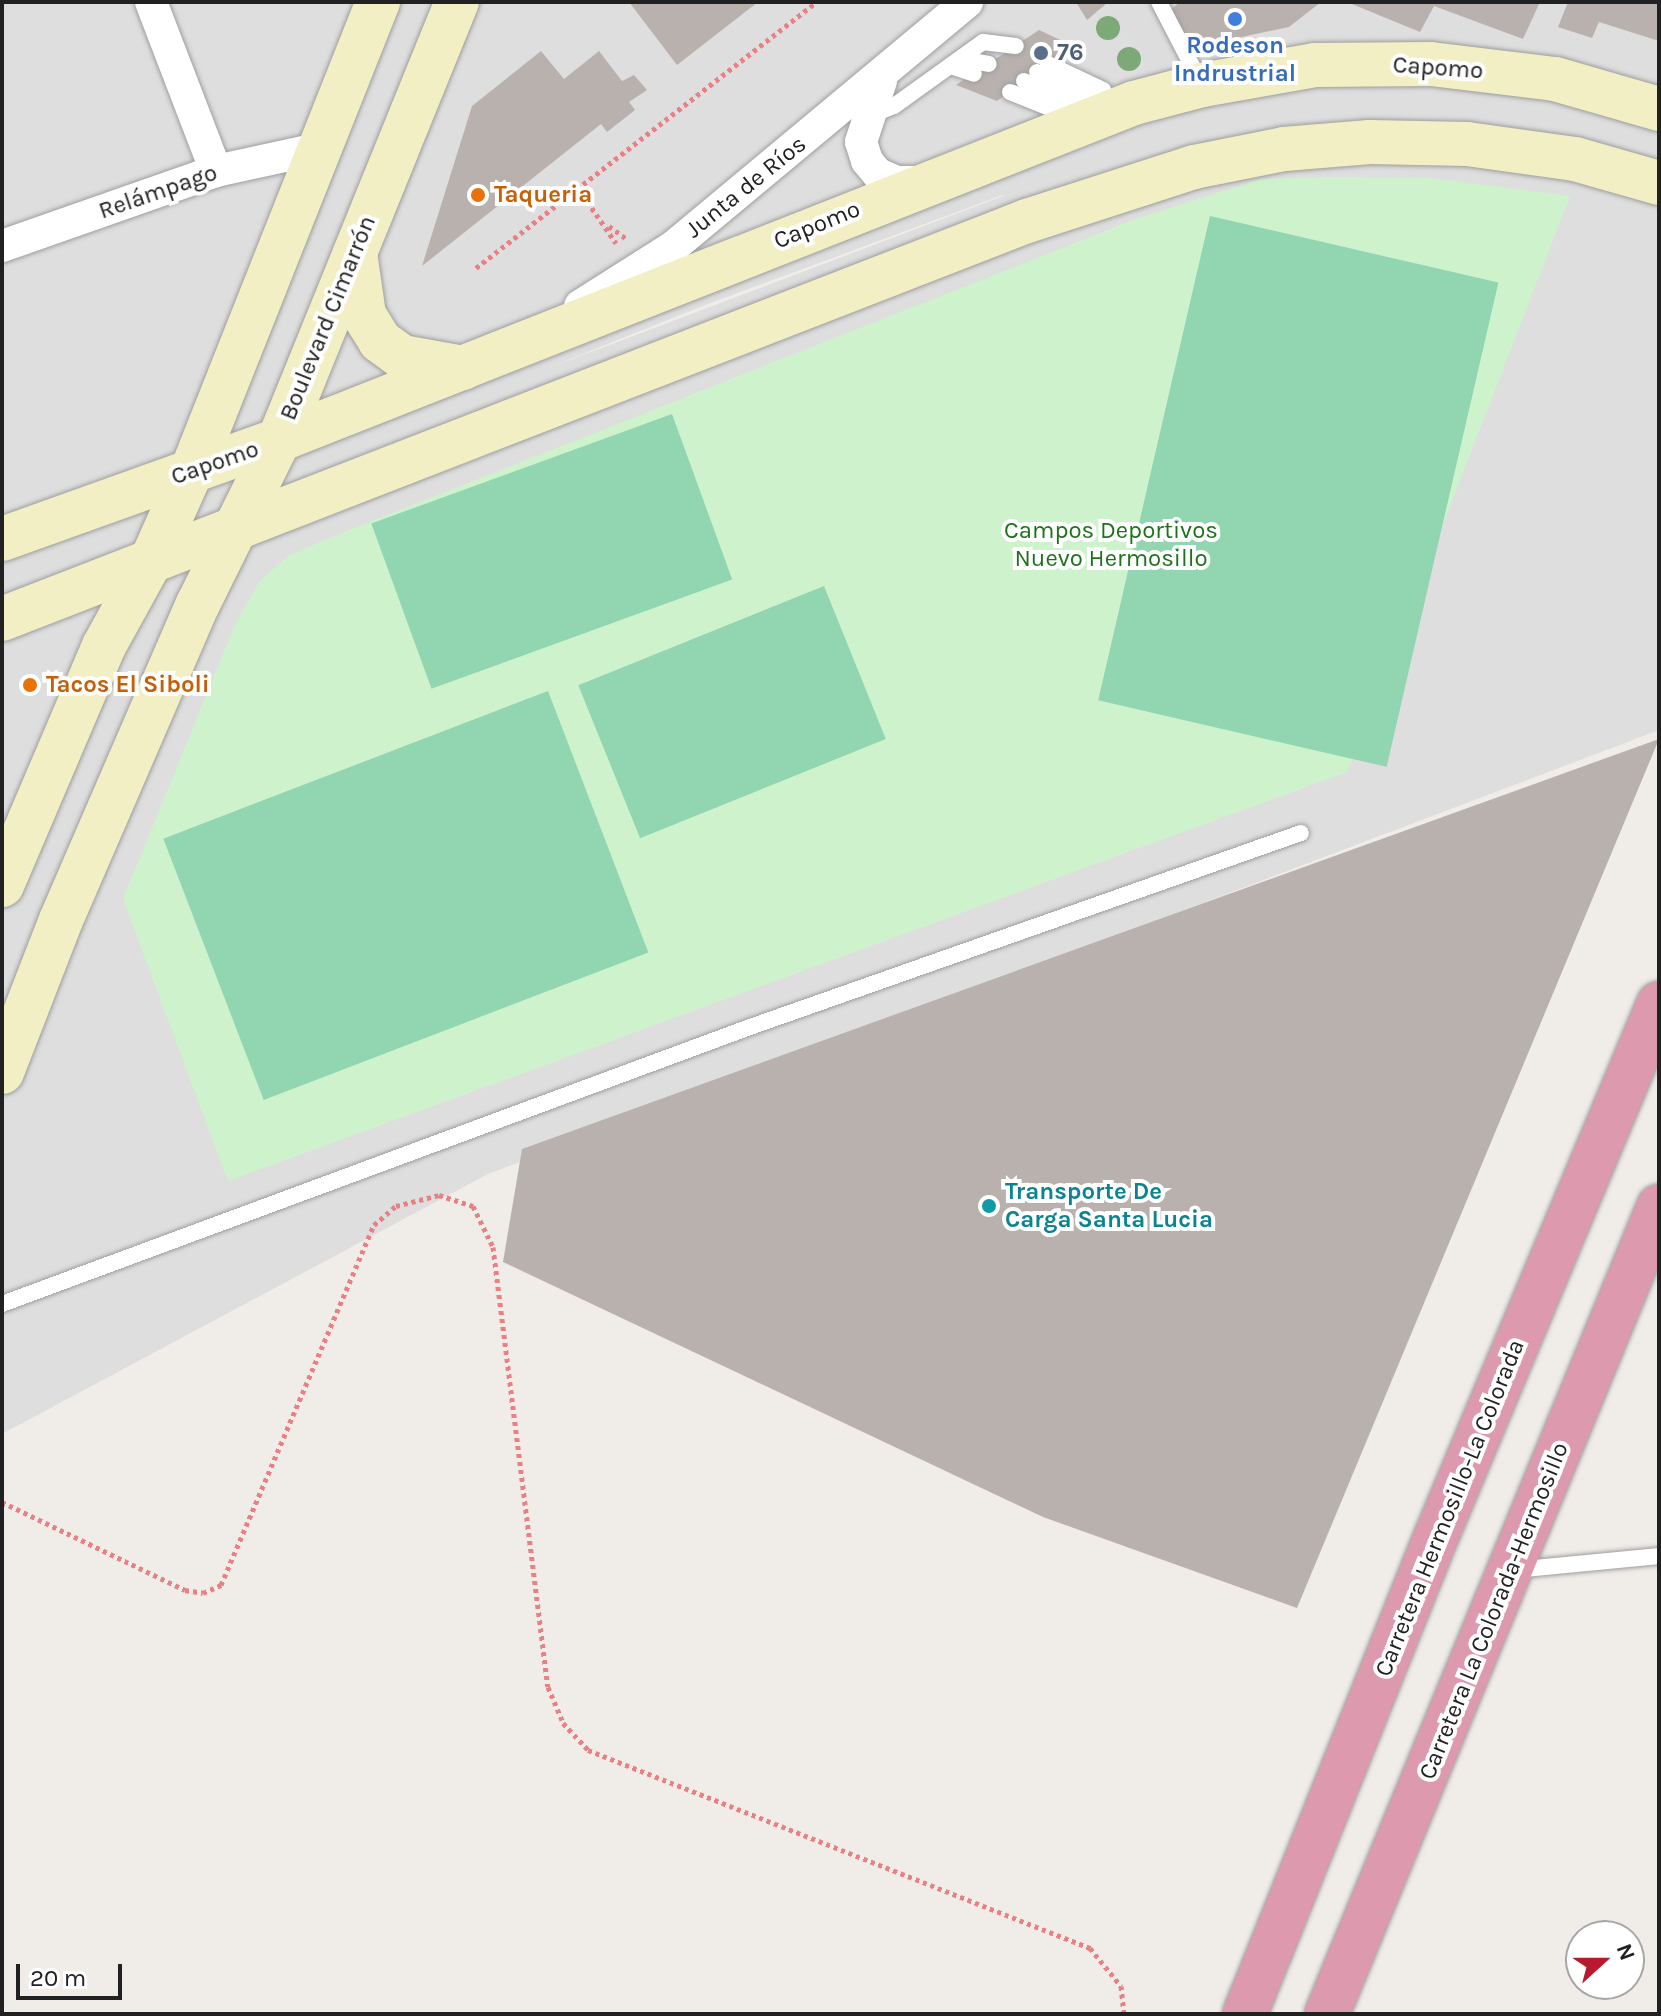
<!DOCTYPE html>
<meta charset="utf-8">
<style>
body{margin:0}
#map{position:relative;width:1661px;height:2016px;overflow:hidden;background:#f0ece8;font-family:Karla,sans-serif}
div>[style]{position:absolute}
.residential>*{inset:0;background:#dfdede}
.park>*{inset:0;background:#cef3cc}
.pitch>*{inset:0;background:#91d5b1;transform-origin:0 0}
.parking>*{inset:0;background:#ddd}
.building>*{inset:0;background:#b9b1ae}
.path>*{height:5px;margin-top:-2.5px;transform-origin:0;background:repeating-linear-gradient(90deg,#e98083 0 4px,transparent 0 8px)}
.roads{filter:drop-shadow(0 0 2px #9e9e9e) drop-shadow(0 0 2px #9e9e9e)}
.lane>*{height:16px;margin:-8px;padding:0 8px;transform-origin:8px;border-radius:8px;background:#fff}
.street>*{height:32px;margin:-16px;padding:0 16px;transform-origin:16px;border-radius:16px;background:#fff}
.secondary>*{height:44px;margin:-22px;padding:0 22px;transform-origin:22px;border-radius:22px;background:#f2efc4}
.highway>*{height:44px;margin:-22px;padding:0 22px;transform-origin:22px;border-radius:22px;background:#dd9aaf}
.trees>*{width:24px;height:24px;margin:-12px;border-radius:50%;background:#7ca977}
.dots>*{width:22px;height:22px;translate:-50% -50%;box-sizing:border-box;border:4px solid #fff;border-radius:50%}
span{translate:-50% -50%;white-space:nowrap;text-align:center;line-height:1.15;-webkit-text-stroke:8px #fff;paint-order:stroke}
.shop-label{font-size:24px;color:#366cbe;font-weight:700}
.service-label{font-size:24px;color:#4e5e75;font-weight:700}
.left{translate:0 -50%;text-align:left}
.street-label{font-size:24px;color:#212121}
.food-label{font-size:24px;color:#c56008;font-weight:700}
.park-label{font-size:24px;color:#1e731a}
.culture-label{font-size:24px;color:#0d838f;font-weight:700}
.frame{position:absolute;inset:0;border:4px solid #212121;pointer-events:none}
.north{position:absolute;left:1565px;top:1920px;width:80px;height:80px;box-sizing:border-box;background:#fff;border:2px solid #a6a6a6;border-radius:50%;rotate:69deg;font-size:22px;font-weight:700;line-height:32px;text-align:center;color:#212121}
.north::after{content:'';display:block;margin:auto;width:28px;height:36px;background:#b8192e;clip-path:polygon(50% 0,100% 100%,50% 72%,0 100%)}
.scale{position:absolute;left:16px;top:1964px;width:106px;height:36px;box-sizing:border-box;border:4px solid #212121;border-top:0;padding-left:10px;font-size:24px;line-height:28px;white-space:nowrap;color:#212121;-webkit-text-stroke:6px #fff;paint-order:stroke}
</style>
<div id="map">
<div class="residential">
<div style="clip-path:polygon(evenodd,2px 2px,1659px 2px,1659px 730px,488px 1174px,2px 1434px,2px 2px,1003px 195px,1003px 196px,543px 370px,708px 304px,1003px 195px)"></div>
</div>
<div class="park">
<div style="clip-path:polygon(1332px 177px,1430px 178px,1570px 196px,1347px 772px,228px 1181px,123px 899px,235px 625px,259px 582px,288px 556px,337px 535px,1133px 220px,1261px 179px)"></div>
</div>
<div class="pitch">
<div style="left:1210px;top:216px;width:296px;height:497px;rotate:13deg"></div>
<div style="left:672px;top:414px;width:176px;height:320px;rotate:70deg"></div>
<div style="left:824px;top:586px;width:165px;height:265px;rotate:68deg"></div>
<div style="left:548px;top:691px;width:280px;height:412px;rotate:69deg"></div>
</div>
<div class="parking">
<div style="clip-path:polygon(1105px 2px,1180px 2px,1190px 48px,1153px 78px)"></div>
</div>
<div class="building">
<div style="clip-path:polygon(629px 2px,758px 2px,677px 65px)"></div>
<div style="clip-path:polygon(1076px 2px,1105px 2px,1106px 4px,1087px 20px)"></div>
<div style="clip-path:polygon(1180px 2px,1321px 2px,1289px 27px,1190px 48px,1168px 12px)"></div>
<div style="clip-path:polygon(1347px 2px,1540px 2px,1523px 39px,1434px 6px,1420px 32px)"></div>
<div style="clip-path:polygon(1568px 2px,1659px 2px,1659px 41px,1599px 22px,1592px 38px,1558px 27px)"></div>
<div style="clip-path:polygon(1039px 30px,1073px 46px,997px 101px,956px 85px)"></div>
<div style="clip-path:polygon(541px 51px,564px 79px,599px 51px,622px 81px,634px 75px,647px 90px,629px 102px,635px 110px,607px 132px,601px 124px,422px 266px,472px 106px)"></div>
<div style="clip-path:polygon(1659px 739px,1297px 1608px,1043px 1517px,503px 1262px,522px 1149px)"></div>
</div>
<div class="path">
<div style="left:578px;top:188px;width:67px;rotate:55.4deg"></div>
<div style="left:609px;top:226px;width:22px;rotate:36deg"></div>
<div style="left:476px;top:268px;width:432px;rotate:-38deg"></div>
<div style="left:2px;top:1502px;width:203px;rotate:25.7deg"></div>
<div style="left:185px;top:1590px;width:18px;rotate:9deg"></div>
<div style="left:203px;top:1593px;width:20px;rotate:-24deg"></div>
<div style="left:221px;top:1585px;width:391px;rotate:-67deg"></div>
<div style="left:374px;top:1225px;width:29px;rotate:-41deg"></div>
<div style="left:396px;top:1206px;width:44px;rotate:-14.3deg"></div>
<div style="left:439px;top:1195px;width:36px;rotate:18deg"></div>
<div style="left:473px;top:1206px;width:46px;rotate:64deg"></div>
<div style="left:493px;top:1247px;width:443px;rotate:82.9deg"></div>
<div style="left:548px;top:1687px;width:39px;rotate:67deg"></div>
<div style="left:563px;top:1723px;width:37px;rotate:47deg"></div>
<div style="left:588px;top:1750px;width:540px;rotate:21.53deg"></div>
<div style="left:1090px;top:1948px;width:49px;rotate:50.8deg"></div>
<div style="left:1121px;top:1986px;width:28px;rotate:84deg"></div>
</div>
<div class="roads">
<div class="lane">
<div style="left:1159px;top:2px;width:91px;rotate:62.6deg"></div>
<div style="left:966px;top:60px;width:23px;rotate:10deg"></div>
<div style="left:1048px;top:64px;width:61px;rotate:25.3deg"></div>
<div style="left:950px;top:66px;width:25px;rotate:18deg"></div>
<div style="left:1037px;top:72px;width:44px;rotate:27.1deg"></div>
<div style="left:1076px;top:92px;width:34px;rotate:14deg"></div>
<div style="left:1024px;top:81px;width:43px;rotate:27.8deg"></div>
<div style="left:1062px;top:101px;width:31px;rotate:11deg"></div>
<div style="left:1010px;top:92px;width:51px;rotate:22deg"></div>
<div style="left:1057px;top:111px;width:18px"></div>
<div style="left:869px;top:116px;width:27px;rotate:-22deg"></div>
<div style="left:894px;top:106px;width:110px;rotate:-35.7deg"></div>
<div style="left:983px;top:42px;width:33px;rotate:7deg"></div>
<div style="left:2px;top:1304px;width:798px;rotate:-20.32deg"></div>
<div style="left:750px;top:1027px;width:584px;rotate:-19.4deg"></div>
<div style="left:1514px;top:1570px;width:146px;rotate:-5.5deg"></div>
</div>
<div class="street">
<div style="left:151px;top:2px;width:181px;rotate:69deg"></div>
<div style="left:881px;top:81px;width:64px;rotate:108.2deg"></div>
<div style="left:861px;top:142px;width:20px;rotate:72deg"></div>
<div style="left:867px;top:161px;width:17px;rotate:50deg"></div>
<div style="left:878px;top:174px;width:21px;rotate:23deg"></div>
<div style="left:897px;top:182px;width:30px"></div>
<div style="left:2px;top:246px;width:227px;rotate:-19.3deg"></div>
<div style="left:216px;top:171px;width:103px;rotate:-12.3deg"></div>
<div style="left:580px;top:306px;width:110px;rotate:-32.4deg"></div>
<div style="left:673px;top:247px;width:383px;rotate:-39.8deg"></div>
</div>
<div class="secondary">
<div style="left:355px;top:253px;width:63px;rotate:81.7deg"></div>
<div style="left:364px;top:315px;width:31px;rotate:58deg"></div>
<div style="left:380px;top:341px;width:27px;rotate:36deg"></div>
<div style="left:402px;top:357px;width:62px;rotate:10.2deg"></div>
<div style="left:2px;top:539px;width:294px;rotate:-19.7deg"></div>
<div style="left:279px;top:440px;width:919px;rotate:-21.51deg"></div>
<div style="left:1134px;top:103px;width:70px;rotate:-14.8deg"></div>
<div style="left:1202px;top:85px;width:115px;rotate:-10deg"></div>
<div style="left:1315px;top:65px;width:116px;rotate:-0.5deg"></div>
<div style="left:1431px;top:64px;width:125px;rotate:6.9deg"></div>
<div style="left:1555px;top:79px;width:108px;rotate:16.1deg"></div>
<div style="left:2px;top:619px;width:1100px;rotate:-21.22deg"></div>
<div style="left:1027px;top:221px;width:176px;rotate:-17.9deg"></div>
<div style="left:1194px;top:167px;width:92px;rotate:-11.3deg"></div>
<div style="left:1284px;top:149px;width:86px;rotate:-4.7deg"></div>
<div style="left:1370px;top:142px;width:97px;rotate:1.2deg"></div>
<div style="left:1467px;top:144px;width:109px;rotate:7.9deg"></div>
<div style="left:1575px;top:159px;width:87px;rotate:15.9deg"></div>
<div style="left:2px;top:885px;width:260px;rotate:-66.9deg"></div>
<div style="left:104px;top:646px;width:102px;rotate:-61.2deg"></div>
<div style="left:153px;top:557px;width:95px;rotate:-65.9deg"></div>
<div style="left:192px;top:470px;width:504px;rotate:-68.33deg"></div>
<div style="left:2px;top:1072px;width:163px;rotate:-68.8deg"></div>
<div style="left:61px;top:920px;width:344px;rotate:-66.6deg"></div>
<div style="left:198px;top:604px;width:183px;rotate:-63.7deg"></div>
<div style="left:279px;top:440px;width:473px;rotate:-67.9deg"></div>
</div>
<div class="highway">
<div style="left:1245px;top:2014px;width:514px;rotate:-68.18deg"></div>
<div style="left:1436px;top:1537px;width:578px;rotate:-67.3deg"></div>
<div style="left:1327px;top:2014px;width:873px;rotate:-67.64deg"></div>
</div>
</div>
<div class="trees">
<div style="left:1108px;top:28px"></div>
<div style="left:1129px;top:59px"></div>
</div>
<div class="dots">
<div style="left:1235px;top:19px;background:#3f7fe0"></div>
<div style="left:1041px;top:53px;background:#5c6f8a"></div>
<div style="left:478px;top:195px;background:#e8710a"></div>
<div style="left:30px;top:685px;background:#e8710a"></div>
<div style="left:989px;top:1206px;background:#0f9aa8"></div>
</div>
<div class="shop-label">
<span style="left:1235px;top:60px">Rodeson<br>Indrustrial</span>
</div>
<div class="service-label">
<span class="left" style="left:1057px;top:53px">76</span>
</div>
<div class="street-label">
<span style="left:1438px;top:68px;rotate:4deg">Capomo</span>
<span style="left:746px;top:187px;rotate:-39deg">Junta de Ríos</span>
<span style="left:158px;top:192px;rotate:-19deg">Relámpago</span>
<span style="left:817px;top:225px;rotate:-22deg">Capomo</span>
<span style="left:328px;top:318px;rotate:-68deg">Boulevard Cimarrón</span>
<span style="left:215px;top:463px;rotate:-19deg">Capomo</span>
<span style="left:1450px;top:1508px;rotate:-68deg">Carretera Hermosillo-La Colorada</span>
<span style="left:1494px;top:1611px;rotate:-68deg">Carretera La Colorada-Hermosillo</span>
</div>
<div class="food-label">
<span class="left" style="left:494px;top:195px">Taqueria</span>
<span class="left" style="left:46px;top:685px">Tacos El Siboli</span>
</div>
<div class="park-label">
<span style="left:1111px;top:545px">Campos Deportivos<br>Nuevo Hermosillo</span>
</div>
<div class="culture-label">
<span class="left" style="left:1005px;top:1206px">Transporte De<br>Carga Santa Lucia</span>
</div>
<div class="frame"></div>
<div class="north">N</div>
<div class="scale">20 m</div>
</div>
